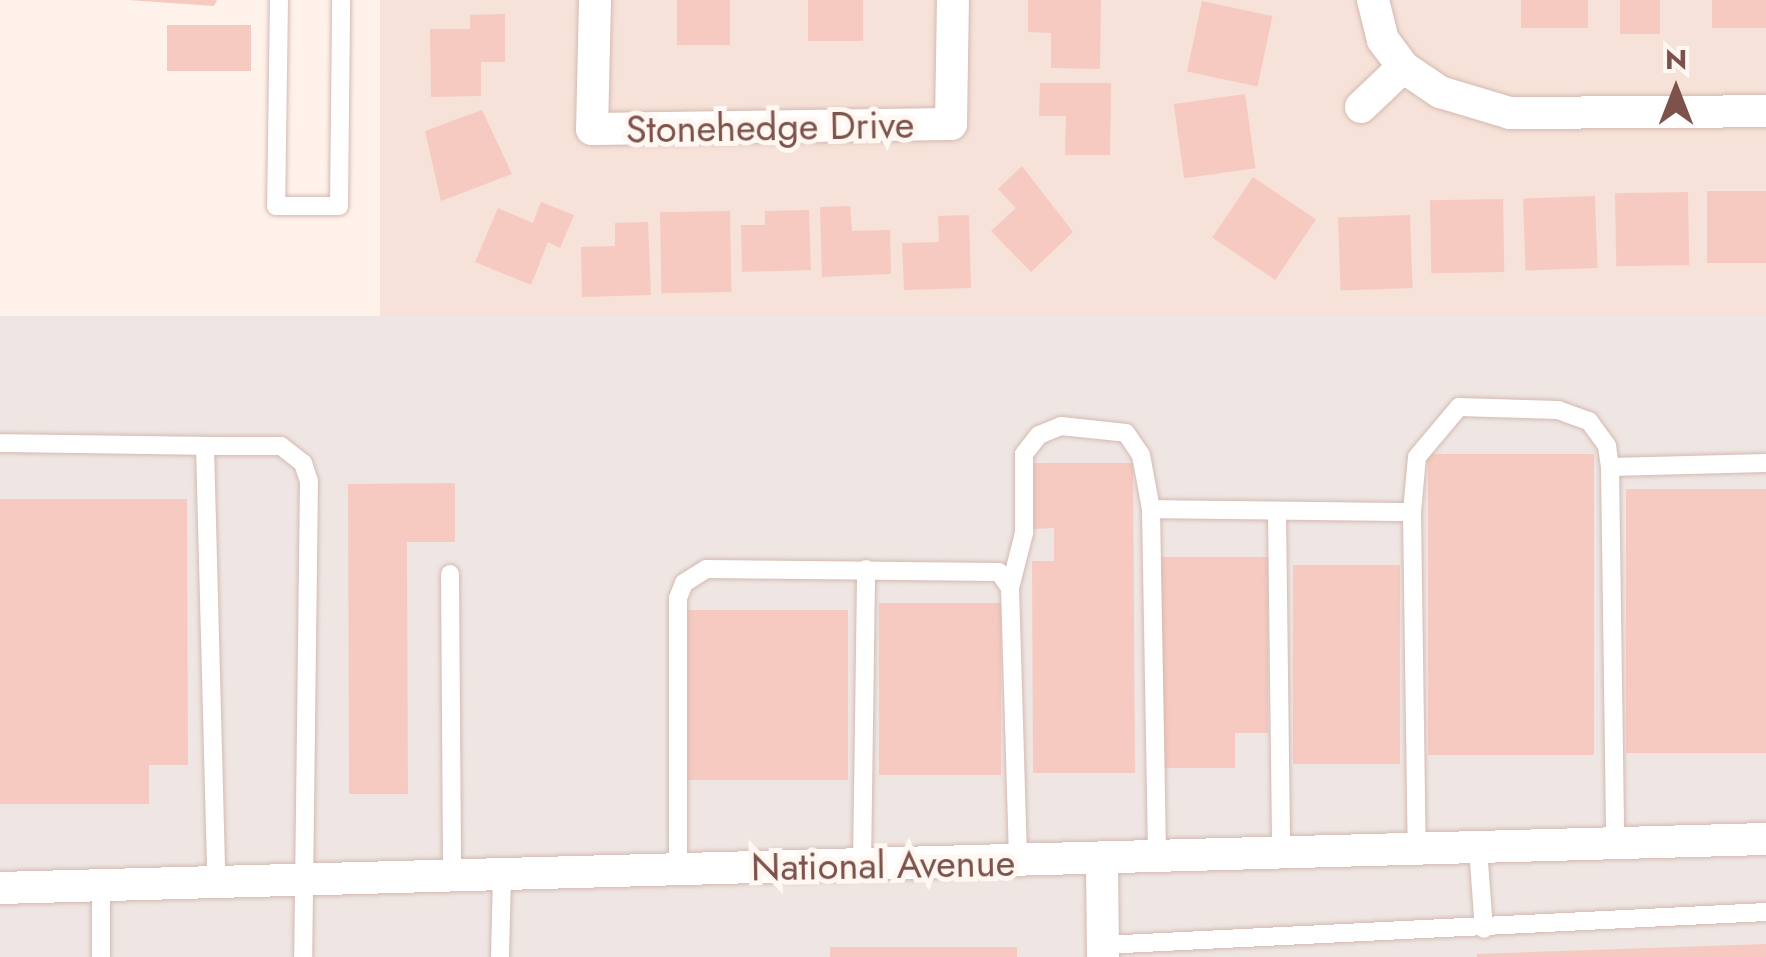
<!DOCTYPE html>
<style>
body{margin:0}
#map{position:relative;width:1766px;height:957px;overflow:hidden;background:#fef2ea;font-family:Jost,sans-serif}
div>[style]{position:absolute}
.residential>*{inset:0;background:#f6e2d8;transform-origin:0 0}
.industrial>*{inset:0;background:#efe6e3;transform-origin:0 0}
.building>*{inset:0;background:#f6cac0;transform-origin:0 0}
.roads{filter:drop-shadow(0 0 2px #d4b9b1) drop-shadow(0 0 2px #d4b9b1)}
.service>*{height:18px;margin:-9px;padding:0 9px;transform-origin:9px;border-radius:9px;background:#fff}
.minor>*{height:32px;margin:-16px;padding:0 16px;transform-origin:16px;border-radius:16px;background:#fff}
span{translate:-50% -50%;white-space:nowrap;text-align:center;line-height:1.15;-webkit-text-stroke:10px #fff7f2;paint-order:stroke}
.street-label{font-size:38px;color:#7c524a}
.north{position:absolute;left:1626px;top:40px;width:100px;height:100px;-webkit-text-stroke:8px #fff7f2;paint-order:stroke;rotate:0deg;font-size:28px;font-weight:700;line-height:40px;text-align:center;color:#7c524a}
.north::after{content:'';display:block;margin:auto;width:35px;height:45px;background:#7c524a;clip-path:polygon(50% 0,100% 100%,50% 72%,0 100%)}
</style>
<div id="map">
<div class="residential">
<div style="left:380px;top:0;width:1386px;height:361px"></div>
</div>
<div class="industrial">
<div style="left:1766px;top:316px;width:641px;height:1767px;rotate:90deg"></div>
</div>
<div class="building">
<div style="clip-path:polygon(128px 0,217px 0,214px 6px)"></div>
<div style="left:677px;top:0;width:53px;height:45px"></div>
<div style="left:808px;top:0;width:55px;height:41px"></div>
<div style="clip-path:polygon(1028px 0,1101px 0,1100px 69px,1051px 68px,1051px 33px,1028px 32px)"></div>
<div style="left:1521px;top:0;width:67px;height:28px"></div>
<div style="left:1620px;top:0;width:40px;height:34px"></div>
<div style="left:1712px;top:0;width:54px;height:28px"></div>
<div style="left:1202px;top:1px;width:72px;height:72px;rotate:12deg"></div>
<div style="clip-path:polygon(505px 14px,505px 62px,481px 62px,481px 96px,431px 97px,430px 29px,470px 29px,470px 15px)"></div>
<div style="left:251px;top:25px;width:46px;height:84px;rotate:90deg"></div>
<div style="clip-path:polygon(1040px 83px,1111px 83px,1110px 155px,1065px 155px,1066px 116px,1039px 116px)"></div>
<div style="left:1245px;top:94px;width:75px;height:72px;rotate:82deg"></div>
<div style="clip-path:polygon(482px 110px,512px 174px,441px 201px,425px 131px)"></div>
<div style="clip-path:polygon(1022px 166px,1073px 232px,1031px 272px,991px 231px,1016px 208px,998px 189px)"></div>
<div style="left:1253px;top:177px;width:76px;height:73px;rotate:34deg"></div>
<div style="left:1766px;top:191px;width:72px;height:59px;rotate:90deg"></div>
<div style="left:1688px;top:192px;width:73px;height:73px;rotate:89deg"></div>
<div style="left:1595px;top:196px;width:72px;height:72px;rotate:88deg"></div>
<div style="left:1503px;top:199px;width:73px;height:73px;rotate:89deg"></div>
<div style="clip-path:polygon(541px 202px,574px 215px,560px 248px,548px 242px,531px 285px,475px 262px,498px 208px,533px 223px)"></div>
<div style="clip-path:polygon(850px 206px,852px 231px,890px 230px,891px 274px,822px 277px,820px 207px)"></div>
<div style="clip-path:polygon(809px 210px,811px 270px,742px 272px,741px 225px,765px 225px,765px 211px)"></div>
<div style="left:730px;top:211px;width:81px;height:70px;rotate:89deg"></div>
<div style="clip-path:polygon(969px 215px,971px 288px,904px 290px,902px 243px,939px 242px,938px 216px)"></div>
<div style="left:1410px;top:215px;width:73px;height:72px;rotate:88deg"></div>
<div style="clip-path:polygon(648px 222px,651px 295px,582px 297px,581px 247px,615px 246px,615px 223px)"></div>
<div style="left:1594px;top:454px;width:301px;height:166px;rotate:90deg"></div>
<div style="clip-path:polygon(1033px 463px,1133px 463px,1135px 773px,1033px 773px,1032px 561px,1054px 561px,1054px 528px,1033px 529px)"></div>
<div style="clip-path:polygon(455px 483px,455px 542px,407px 542px,408px 794px,349px 794px,348px 484px)"></div>
<div style="left:1766px;top:489px;width:264px;height:140px;rotate:90deg"></div>
<div style="clip-path:polygon(0 499px,187px 499px,188px 765px,149px 765px,149px 804px,0 804px)"></div>
<div style="clip-path:polygon(1160px 557px,1268px 557px,1268px 733px,1235px 733px,1235px 768px,1161px 768px)"></div>
<div style="left:1400px;top:565px;width:199px;height:107px;rotate:90deg"></div>
<div style="left:1001px;top:603px;width:172px;height:122px;rotate:90deg"></div>
<div style="left:848px;top:610px;width:170px;height:165px;rotate:90deg"></div>
<div style="clip-path:polygon(1766px 944px,1766px 957px,1477px 957px,1477px 954px)"></div>
<div style="left:830px;top:947px;width:187px;height:10px"></div>
</div>
<div class="roads">
<div class="service">
<div style="left:279px;top:0;width:206px;rotate:90.8deg"></div>
<div style="left:276px;top:206px;width:63px"></div>
<div style="left:339px;top:206px;width:206px;rotate:-89.4deg"></div>
<div style="left:0;top:443px;width:205px;rotate:0.8deg"></div>
<div style="left:205px;top:446px;width:433px;rotate:88.5deg"></div>
<div style="left:205px;top:446px;width:76px"></div>
<div style="left:281px;top:446px;width:28px;rotate:38deg"></div>
<div style="left:303px;top:463px;width:19px;rotate:72deg"></div>
<div style="left:309px;top:481px;width:476px;rotate:90.7deg"></div>
<div style="left:1610px;top:467px;width:377px;rotate:89.2deg"></div>
<div style="left:1151px;top:509px;width:350px;rotate:89deg"></div>
<div style="left:1277px;top:512px;width:343px;rotate:89.3deg"></div>
<div style="left:1412px;top:512px;width:338px;rotate:89.2deg"></div>
<div style="left:450px;top:574px;width:300px;rotate:89.6deg"></div>
<div style="left:1010px;top:588px;width:57px;rotate:-75.7deg"></div>
<div style="left:1024px;top:533px;width:79px;rotate:-90deg"></div>
<div style="left:1024px;top:454px;width:24px;rotate:-52deg"></div>
<div style="left:1039px;top:435px;width:24px;rotate:-22deg"></div>
<div style="left:1061px;top:426px;width:65px;rotate:6.1deg"></div>
<div style="left:1126px;top:433px;width:27px;rotate:56deg"></div>
<div style="left:1141px;top:455px;width:55px;rotate:79.5deg"></div>
<div style="left:1151px;top:509px;width:261px;rotate:0.7deg"></div>
<div style="left:1412px;top:512px;width:55px;rotate:-84.8deg"></div>
<div style="left:1417px;top:457px;width:65px;rotate:-50deg"></div>
<div style="left:1459px;top:407px;width:99px;rotate:1.7deg"></div>
<div style="left:1558px;top:410px;width:33px;rotate:20deg"></div>
<div style="left:1589px;top:421px;width:31px;rotate:54deg"></div>
<div style="left:1607px;top:446px;width:21px;rotate:82deg"></div>
<div style="left:1610px;top:467px;width:156px;rotate:-1.5deg"></div>
<div style="left:1478px;top:848px;width:81px;rotate:85.8deg"></div>
<div style="left:862px;top:866px;width:297px;rotate:-89.2deg"></div>
<div style="left:678px;top:870px;width:272px;rotate:-90deg"></div>
<div style="left:678px;top:598px;width:16px;rotate:-68deg"></div>
<div style="left:684px;top:583px;width:26px;rotate:-32deg"></div>
<div style="left:706px;top:569px;width:293px;rotate:0.6deg"></div>
<div style="left:999px;top:572px;width:19px;rotate:55deg"></div>
<div style="left:1010px;top:588px;width:274px;rotate:88.3deg"></div>
<div style="left:101px;top:882px;width:75px;rotate:90deg"></div>
<div style="left:1103px;top:945px;width:664px;rotate:-2.85deg"></div>
<div style="left:500px;top:957px;width:84px;rotate:-88.6deg"></div>
</div>
<div class="minor">
<div style="left:595px;top:0;width:129px;rotate:91.3deg"></div>
<div style="left:592px;top:129px;width:359px;rotate:-0.8deg"></div>
<div style="left:951px;top:124px;width:124px;rotate:-89.1deg"></div>
<div style="left:1373px;top:0;width:41px;rotate:76deg"></div>
<div style="left:1383px;top:40px;width:34px;rotate:53deg"></div>
<div style="left:1403px;top:67px;width:45px;rotate:34deg"></div>
<div style="left:1440px;top:92px;width:73px;rotate:16.7deg"></div>
<div style="left:1510px;top:113px;width:256px;rotate:-0.4deg"></div>
<div style="left:1361px;top:107px;width:58px;rotate:-43.6deg"></div>
<div style="left:1102px;top:861px;width:96px;rotate:89.4deg"></div>
<div style="left:0;top:888px;width:1767px;rotate:-1.59deg"></div>
</div>
</div>
<div class="street-label">
<span style="left:770px;top:127px;rotate:-1deg">Stonehedge Drive</span>
<span style="left:883px;top:865px;rotate:-1deg">National Avenue</span>
</div>
<div class="north">N</div>
</div>
